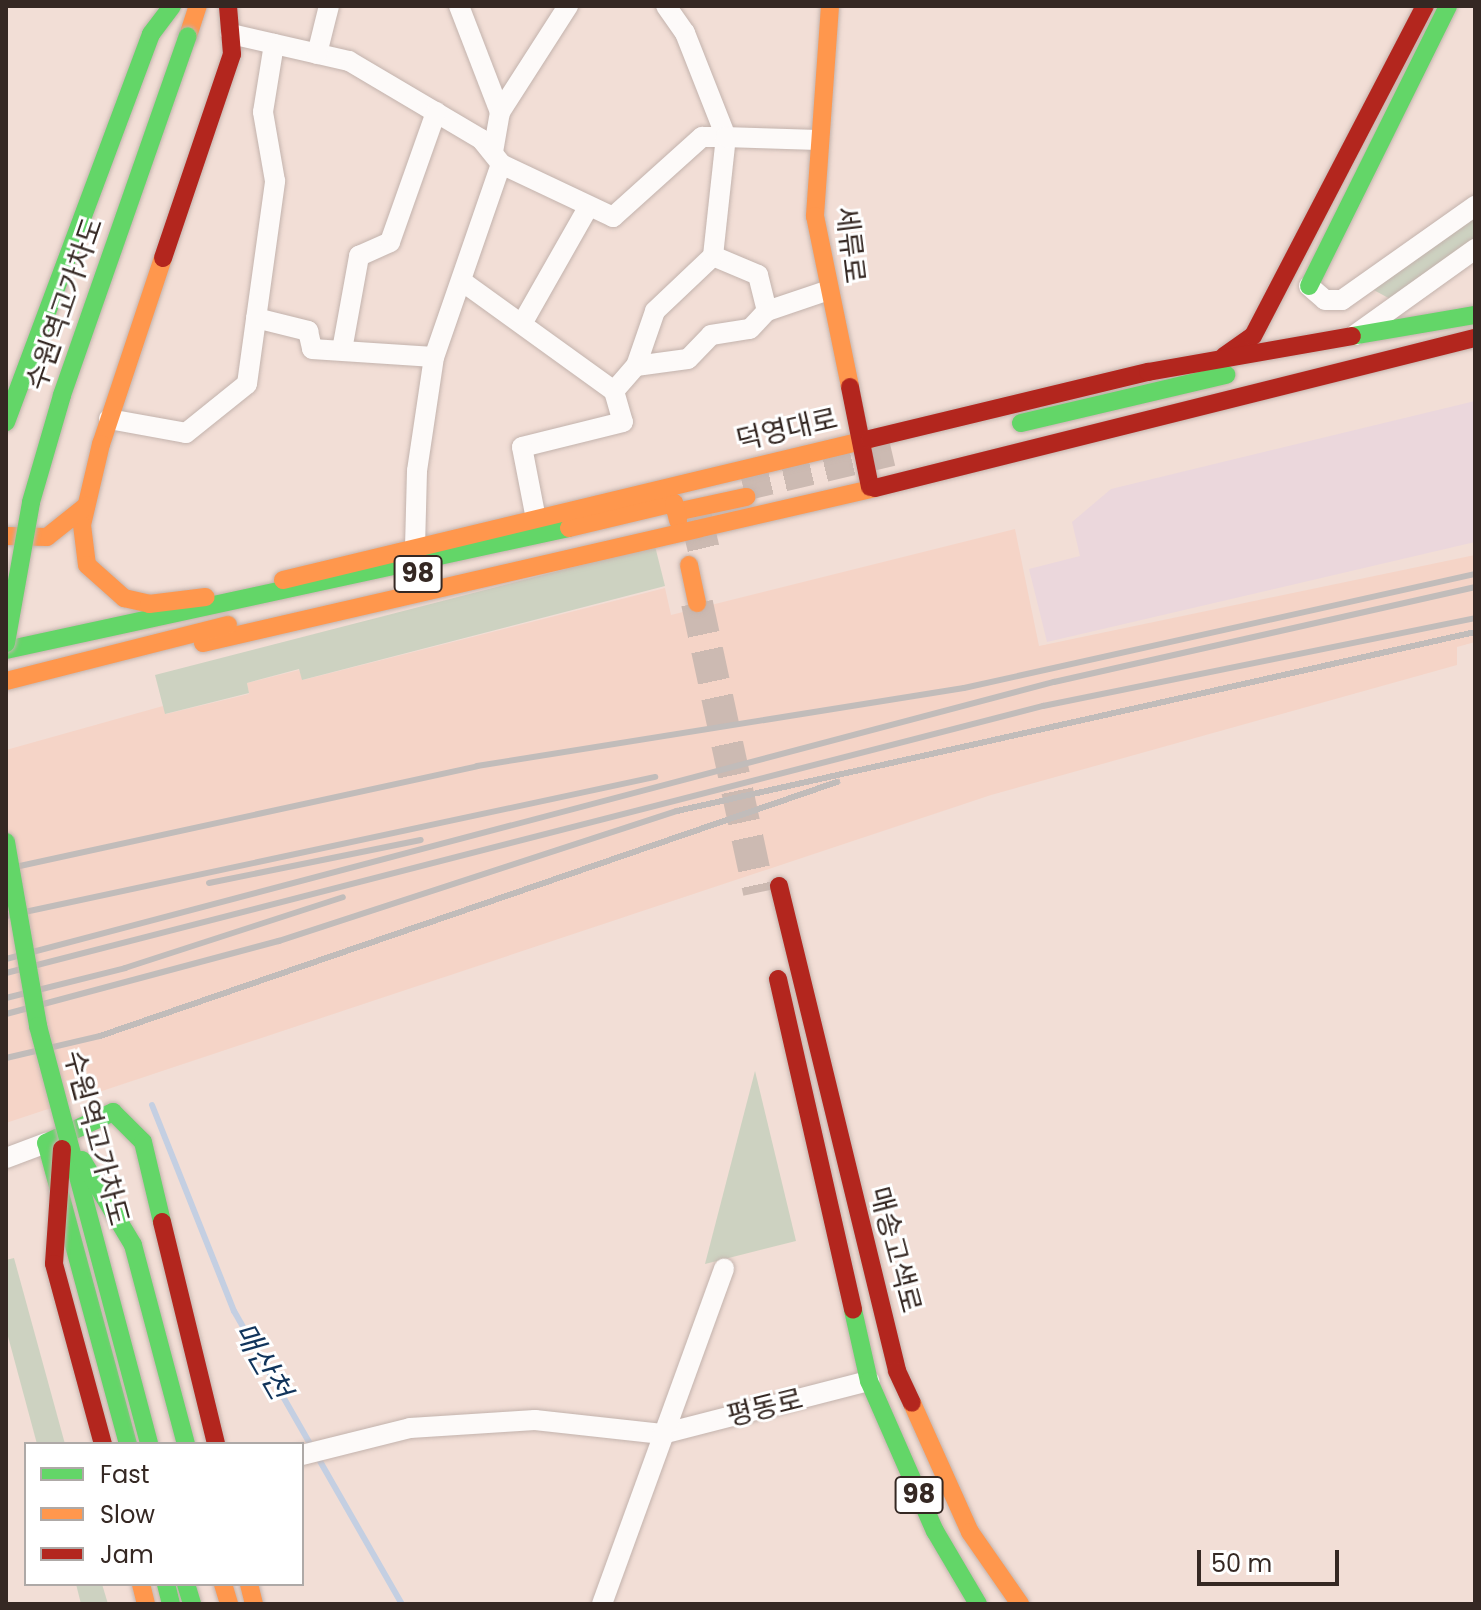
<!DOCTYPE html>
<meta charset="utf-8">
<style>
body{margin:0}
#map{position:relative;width:1481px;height:1610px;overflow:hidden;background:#f2ded6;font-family:Poppins,"Noto Sans KR",sans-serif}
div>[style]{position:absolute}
.industrial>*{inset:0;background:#ebd7dc}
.built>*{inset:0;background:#f5d4c7}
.green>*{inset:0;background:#cdd2c1}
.stream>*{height:6px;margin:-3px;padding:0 3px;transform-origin:3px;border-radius:3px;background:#c4cfe2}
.secondary-tunnel>*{height:28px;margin-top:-14px;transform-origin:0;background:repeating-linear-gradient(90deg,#ccbab2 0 28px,transparent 0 42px)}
.primary-tunnel>*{height:32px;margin-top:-16px;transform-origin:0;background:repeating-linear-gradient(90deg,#ccbab2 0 32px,transparent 0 48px)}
.roads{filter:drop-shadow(0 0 2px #c3b3ad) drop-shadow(0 0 2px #c3b3ad)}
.street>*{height:20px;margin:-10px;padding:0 10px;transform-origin:10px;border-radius:10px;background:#fdfaf9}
.fast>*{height:18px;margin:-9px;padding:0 9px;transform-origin:9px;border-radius:9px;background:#63d668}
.slow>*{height:18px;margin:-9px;padding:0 9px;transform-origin:9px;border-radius:9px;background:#ff974d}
.jam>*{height:18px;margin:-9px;padding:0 9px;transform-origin:9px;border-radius:9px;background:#b3261e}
.rail>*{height:6px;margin:-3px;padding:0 3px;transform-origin:3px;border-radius:3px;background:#c1bcba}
.bridges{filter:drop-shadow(0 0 2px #c3b3ad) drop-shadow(0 0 2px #c3b3ad)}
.fast-bridge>*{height:18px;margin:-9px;padding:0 9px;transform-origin:9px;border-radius:9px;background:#63d668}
.jam-bridge>*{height:18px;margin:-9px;padding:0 9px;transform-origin:9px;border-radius:9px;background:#b3261e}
span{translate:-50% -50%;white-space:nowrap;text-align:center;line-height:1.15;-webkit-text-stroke:6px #fff;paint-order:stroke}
.shield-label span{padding:2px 6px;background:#fff;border:2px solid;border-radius:6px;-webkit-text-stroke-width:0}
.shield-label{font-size:26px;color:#352823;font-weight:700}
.street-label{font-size:28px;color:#352823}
.water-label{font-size:30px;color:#11345b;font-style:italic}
.frame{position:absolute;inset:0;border:8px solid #352823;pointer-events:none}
.legend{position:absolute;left:24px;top:1442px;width:280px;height:144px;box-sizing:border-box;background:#fff;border:2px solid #aea9a7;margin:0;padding:10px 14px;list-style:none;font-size:24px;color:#352823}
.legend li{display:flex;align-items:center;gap:16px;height:40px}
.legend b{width:40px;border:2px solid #aea9a7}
.scale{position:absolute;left:1197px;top:1550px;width:142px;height:36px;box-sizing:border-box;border:4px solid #352823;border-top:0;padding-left:10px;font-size:24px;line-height:28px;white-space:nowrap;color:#352823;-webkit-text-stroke:6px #fff;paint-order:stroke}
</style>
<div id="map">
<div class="industrial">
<div style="clip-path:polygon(1475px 401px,1475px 542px,1047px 642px,1029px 569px,1080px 556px,1072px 522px,1111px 489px)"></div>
</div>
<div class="built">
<div style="clip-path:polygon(1015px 529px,1039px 646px,1475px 555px,1475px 642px,1457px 647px,1457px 665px,991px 795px,6px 1123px,6px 750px,163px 706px,166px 714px,249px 694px,247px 683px,299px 670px,303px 680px,665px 588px,671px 615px)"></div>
</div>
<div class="green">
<div style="clip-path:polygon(1475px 215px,1475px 242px,1392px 300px,1372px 289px)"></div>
<div style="clip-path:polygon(655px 546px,665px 586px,302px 680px,299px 669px,247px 683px,249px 693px,165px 714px,155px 675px)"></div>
<div style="clip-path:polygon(755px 1071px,796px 1241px,705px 1264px)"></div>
<div style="clip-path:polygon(14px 1258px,65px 1444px,37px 1444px,6px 1329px,6px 1260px)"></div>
<div style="clip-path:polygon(76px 1584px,102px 1584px,108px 1604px,81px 1604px)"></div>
</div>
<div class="stream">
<div style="left:152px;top:1105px;width:222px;rotate:68.3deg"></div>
<div style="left:234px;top:1311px;width:338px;rotate:60.2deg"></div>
</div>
<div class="secondary-tunnel">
<div style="left:743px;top:487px;width:153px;rotate:-13.2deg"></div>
</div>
<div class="primary-tunnel">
<div style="left:696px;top:517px;width:47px;rotate:76.6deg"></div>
<div style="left:697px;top:603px;width:296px;rotate:77.9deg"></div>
</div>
<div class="roads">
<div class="street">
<div style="left:459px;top:6px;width:114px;rotate:68.9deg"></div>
<div style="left:231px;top:34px;width:121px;rotate:12.9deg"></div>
<div style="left:349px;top:61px;width:153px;rotate:30.6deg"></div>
<div style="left:481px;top:139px;width:32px;rotate:51deg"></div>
<div style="left:501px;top:164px;width:204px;rotate:109.1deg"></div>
<div style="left:434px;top:357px;width:115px;rotate:98.5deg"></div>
<div style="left:417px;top:471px;width:77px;rotate:91.5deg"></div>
<div style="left:317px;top:54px;width:49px;rotate:-76deg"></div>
<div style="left:493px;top:152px;width:41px;rotate:-80.1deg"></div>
<div style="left:500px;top:112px;width:126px;rotate:-57.3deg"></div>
<div style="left:501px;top:164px;width:124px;rotate:25.3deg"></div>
<div style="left:613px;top:217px;width:120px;rotate:-42deg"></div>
<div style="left:702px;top:137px;width:24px"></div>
<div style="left:726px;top:137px;width:112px;rotate:-111.5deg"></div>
<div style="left:685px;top:33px;width:33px;rotate:-125deg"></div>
<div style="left:713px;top:256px;width:49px;rotate:22.9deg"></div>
<div style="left:758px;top:275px;width:37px;rotate:76deg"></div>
<div style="left:463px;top:282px;width:186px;rotate:35.8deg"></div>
<div style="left:614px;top:391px;width:32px;rotate:74deg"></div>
<div style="left:623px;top:422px;width:104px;rotate:166.1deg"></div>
<div style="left:522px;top:447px;width:73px;rotate:79deg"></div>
<div style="left:1309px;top:286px;width:21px;rotate:41deg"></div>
<div style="left:1325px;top:300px;width:17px"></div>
<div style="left:1342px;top:300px;width:163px;rotate:-35.3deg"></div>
<div style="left:256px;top:318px;width:54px;rotate:14deg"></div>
<div style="left:308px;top:331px;width:18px;rotate:77deg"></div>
<div style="left:312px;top:349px;width:122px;rotate:3.8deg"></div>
<div style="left:523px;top:322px;width:133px;rotate:-60.4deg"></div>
<div style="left:1355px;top:335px;width:148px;rotate:-35.6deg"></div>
<div style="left:342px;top:350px;width:96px;rotate:-79.7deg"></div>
<div style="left:359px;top:256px;width:34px;rotate:-24deg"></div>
<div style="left:390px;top:242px;width:138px;rotate:-70.5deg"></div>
<div style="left:636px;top:366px;width:52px;rotate:-7.7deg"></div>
<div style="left:688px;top:359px;width:33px;rotate:-46deg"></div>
<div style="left:711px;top:335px;width:39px;rotate:-9deg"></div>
<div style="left:750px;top:329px;width:25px;rotate:-47deg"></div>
<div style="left:767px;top:311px;width:62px;rotate:-18.7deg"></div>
<div style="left:614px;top:391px;width:33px;rotate:-49deg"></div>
<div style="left:636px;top:366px;width:58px;rotate:-70.9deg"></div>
<div style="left:655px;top:311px;width:80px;rotate:-43.5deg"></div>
<div style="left:713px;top:256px;width:120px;rotate:-83.8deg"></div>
<div style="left:726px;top:137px;width:90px;rotate:1.9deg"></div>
<div style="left:109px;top:419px;width:78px;rotate:10.3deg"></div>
<div style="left:186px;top:433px;width:78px;rotate:-38.8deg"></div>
<div style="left:247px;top:384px;width:205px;rotate:-82.1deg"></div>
<div style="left:275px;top:181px;width:70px;rotate:-99.9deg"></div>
<div style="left:263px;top:112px;width:69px;rotate:-80.8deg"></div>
<div style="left:6px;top:1158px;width:43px;rotate:-20.6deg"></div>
<div style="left:302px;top:1455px;width:111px;rotate:-14deg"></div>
<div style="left:410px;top:1428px;width:125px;rotate:-3.7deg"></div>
<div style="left:535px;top:1420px;width:128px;rotate:6.3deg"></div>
<div style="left:662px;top:1434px;width:214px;rotate:-14.4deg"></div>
<div style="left:602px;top:1604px;width:357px;rotate:-70deg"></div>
</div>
<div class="fast">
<div style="left:1309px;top:286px;width:313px;rotate:-63.6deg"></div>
<div style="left:1352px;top:336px;width:125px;rotate:-9.7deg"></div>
<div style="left:6px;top:422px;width:414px;rotate:-69.5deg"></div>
<div style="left:151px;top:34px;width:35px;rotate:-53deg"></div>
<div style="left:1021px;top:423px;width:211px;rotate:-13.2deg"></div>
<div style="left:6px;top:650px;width:576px;rotate:-12.23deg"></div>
<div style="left:853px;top:1310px;width:73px;rotate:77.3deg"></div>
<div style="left:869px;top:1381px;width:164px;rotate:66.3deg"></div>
<div style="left:935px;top:1531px;width:85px;rotate:59.5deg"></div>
<div style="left:128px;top:1444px;width:312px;rotate:-105.2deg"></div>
<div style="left:46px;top:1143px;width:74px;rotate:-24.8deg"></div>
<div style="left:113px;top:1112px;width:42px;rotate:45deg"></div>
<div style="left:143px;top:1142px;width:82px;rotate:76.6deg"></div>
<div style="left:166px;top:1584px;width:21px;rotate:76deg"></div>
<div style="left:186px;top:1584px;width:21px;rotate:73deg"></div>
</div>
<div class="slow">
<div style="left:830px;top:6px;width:211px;rotate:94.1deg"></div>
<div style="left:815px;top:216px;width:175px;rotate:78.4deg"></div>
<div style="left:188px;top:36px;width:32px;rotate:-72deg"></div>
<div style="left:163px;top:258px;width:196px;rotate:108.4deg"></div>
<div style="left:101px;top:444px;width:83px;rotate:103.2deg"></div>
<div style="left:82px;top:525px;width:40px;rotate:82.9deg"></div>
<div style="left:87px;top:565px;width:50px;rotate:41.7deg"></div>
<div style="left:124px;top:598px;width:26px;rotate:13deg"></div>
<div style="left:149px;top:604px;width:57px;rotate:-7deg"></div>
<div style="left:676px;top:512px;width:72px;rotate:-12.1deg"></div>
<div style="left:569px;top:528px;width:108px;rotate:-13.4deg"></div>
<div style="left:674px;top:503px;width:18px;rotate:77deg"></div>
<div style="left:6px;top:536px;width:41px;rotate:1.4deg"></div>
<div style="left:47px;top:537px;width:50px;rotate:-38.5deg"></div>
<div style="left:689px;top:565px;width:39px;rotate:78deg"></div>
<div style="left:283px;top:580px;width:604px;rotate:-13.51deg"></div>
<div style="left:203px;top:643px;width:690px;rotate:-12.99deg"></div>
<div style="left:6px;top:681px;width:229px;rotate:-14.2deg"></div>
<div style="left:912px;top:1403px;width:141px;rotate:65.8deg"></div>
<div style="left:970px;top:1532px;width:88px;rotate:55.2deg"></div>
<div style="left:141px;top:1584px;width:21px;rotate:76deg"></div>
<div style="left:223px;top:1584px;width:21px;rotate:73deg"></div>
<div style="left:249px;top:1584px;width:21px;rotate:76deg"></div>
</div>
<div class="jam">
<div style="left:163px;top:258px;width:215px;rotate:-71.3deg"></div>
<div style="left:232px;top:54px;width:48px;rotate:-94.8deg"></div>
<div style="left:1224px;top:356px;width:35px;rotate:-35deg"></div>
<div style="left:1253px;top:336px;width:372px;rotate:-62.5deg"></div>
<div style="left:850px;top:387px;width:102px;rotate:78.7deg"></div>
<div style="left:870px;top:439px;width:286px;rotate:-13.6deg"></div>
<div style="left:1148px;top:372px;width:207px;rotate:-10deg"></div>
<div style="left:875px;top:488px;width:618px;rotate:-14.04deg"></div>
<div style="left:779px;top:886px;width:499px;rotate:76.3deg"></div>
<div style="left:897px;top:1371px;width:35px;rotate:65deg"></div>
<div style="left:778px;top:979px;width:339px;rotate:77.2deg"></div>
<div style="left:162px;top:1222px;width:228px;rotate:76.3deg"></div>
</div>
</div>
<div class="rail">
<div style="left:6px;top:869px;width:482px;rotate:-12.3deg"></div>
<div style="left:477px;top:766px;width:493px;rotate:-9.1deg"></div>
<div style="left:964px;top:688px;width:524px;rotate:-12.58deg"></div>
<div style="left:209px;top:883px;width:216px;rotate:-11.5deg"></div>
<div style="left:6px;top:916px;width:664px;rotate:-12.09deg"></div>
<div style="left:6px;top:959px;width:1084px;rotate:-14.81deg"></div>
<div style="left:1054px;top:682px;width:432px;rotate:-12.7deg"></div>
<div style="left:6px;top:973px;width:1071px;rotate:-14.44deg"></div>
<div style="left:1043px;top:706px;width:441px;rotate:-11.5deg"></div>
<div style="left:6px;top:998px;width:123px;rotate:-14.1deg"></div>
<div style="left:125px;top:968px;width:229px;rotate:-18deg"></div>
<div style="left:6px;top:1014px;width:283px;rotate:-15deg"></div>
<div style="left:279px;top:941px;width:419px;rotate:-18.1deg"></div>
<div style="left:677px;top:811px;width:818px;rotate:-12.64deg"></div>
<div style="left:6px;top:1058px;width:97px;rotate:-13.2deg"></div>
<div style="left:100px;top:1036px;width:780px;rotate:-19.02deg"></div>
</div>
<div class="bridges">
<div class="fast-bridge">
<div style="left:6px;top:643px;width:143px;rotate:-79.9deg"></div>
<div style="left:31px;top:502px;width:111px;rotate:-73.8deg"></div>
<div style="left:62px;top:395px;width:380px;rotate:-70.7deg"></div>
<div style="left:6px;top:842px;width:187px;rotate:80.1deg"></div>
<div style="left:38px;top:1026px;width:432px;rotate:75.1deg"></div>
<div style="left:82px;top:1160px;width:99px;rotate:59deg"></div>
<div style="left:133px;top:1245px;width:206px;rotate:75.1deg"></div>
</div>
<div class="jam-bridge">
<div style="left:62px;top:1149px;width:115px;rotate:94deg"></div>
<div style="left:54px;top:1264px;width:187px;rotate:74.8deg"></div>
</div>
</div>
<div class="shield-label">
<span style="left:418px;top:574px">98</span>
<span style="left:919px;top:1495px">98</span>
</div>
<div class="street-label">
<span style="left:850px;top:245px;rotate:83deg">세류로</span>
<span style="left:65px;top:304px;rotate:-71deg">수원역고가차도</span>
<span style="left:787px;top:430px;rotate:-13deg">덕영대로</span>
<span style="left:96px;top:1138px;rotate:75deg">수원역고가차도</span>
<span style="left:895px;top:1250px;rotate:75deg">매송고색로</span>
<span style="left:765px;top:1408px;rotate:-14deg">평동로</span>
</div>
<div class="water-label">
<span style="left:262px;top:1361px;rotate:60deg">매산천</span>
</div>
<div class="frame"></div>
<ul class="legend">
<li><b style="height:10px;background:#63d668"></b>Fast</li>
<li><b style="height:10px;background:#ff974d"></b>Slow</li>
<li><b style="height:10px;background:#b3261e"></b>Jam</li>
</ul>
<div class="scale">50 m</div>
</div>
